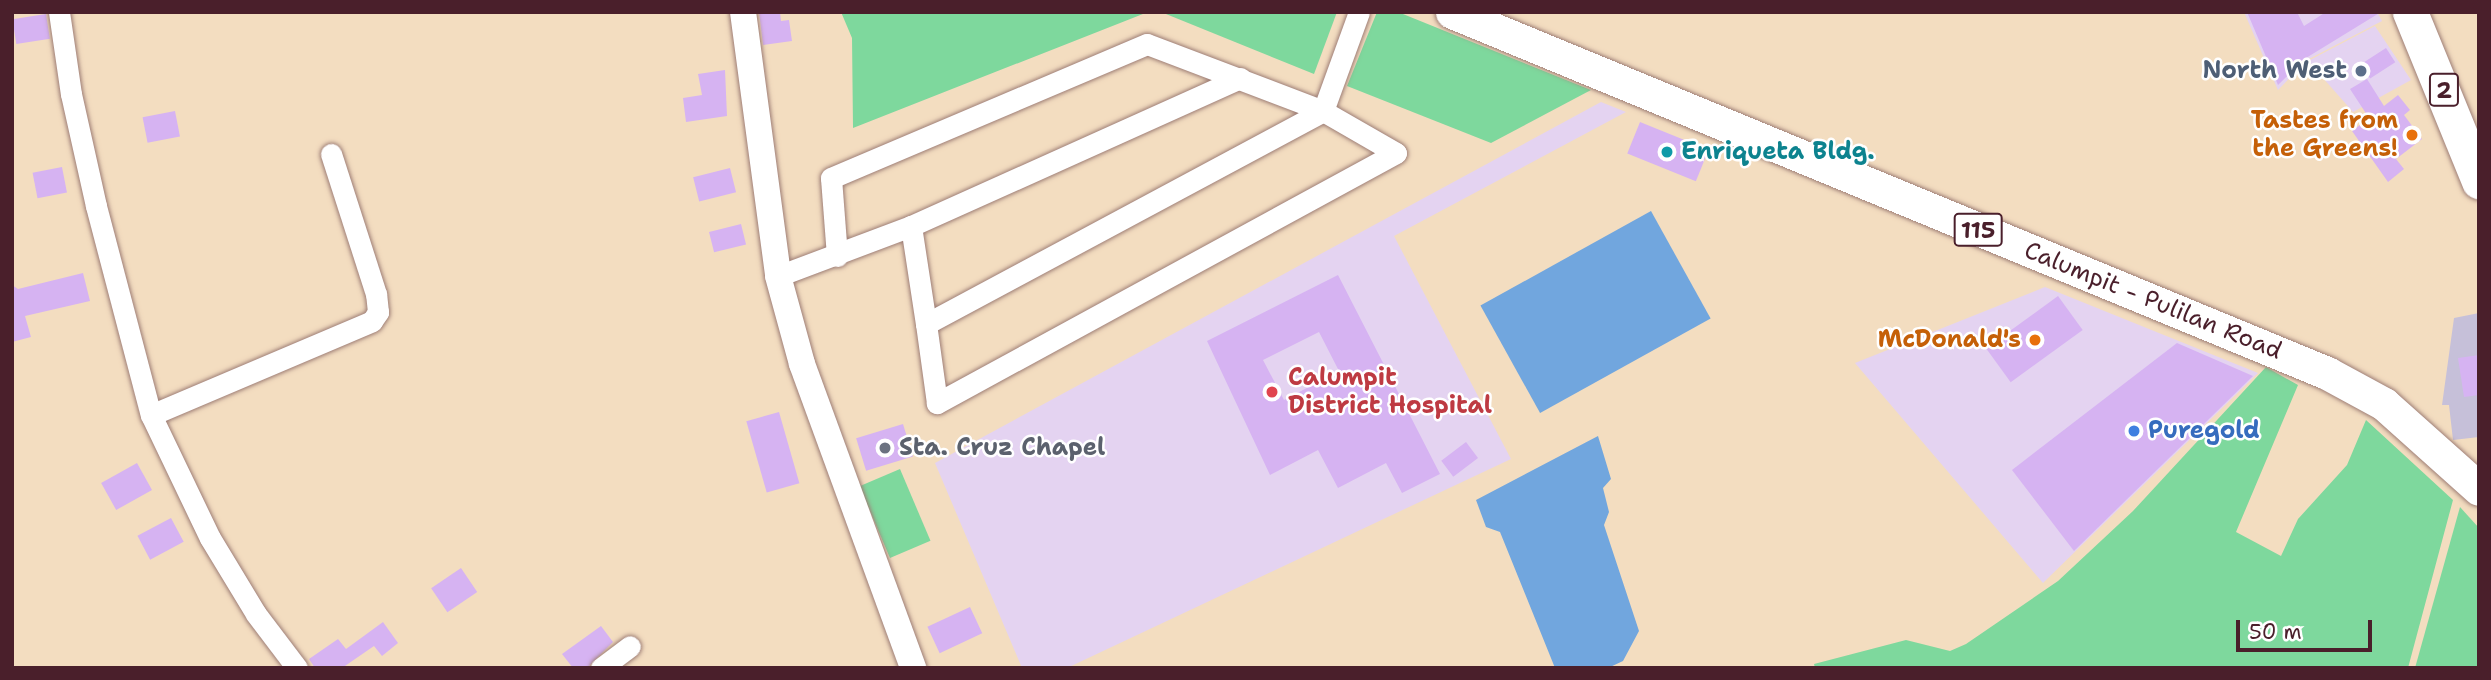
<!DOCTYPE html>
<style>
body{margin:0}
#map{position:relative;width:2491px;height:680px;overflow:hidden;background:#f3ddc0;font-family:"Shantell Sans",sans-serif}
div>[style]{position:absolute}
.built>*{inset:0;background:#e4d3f1}
.industrial>*{inset:0;background:#c6c0d9}
.green>*{inset:0;background:#7ed89d;transform-origin:0 0}
.water>*{inset:0;background:#71a6de;transform-origin:0 0}
.building>*{inset:0;background:#d6b3f2;transform-origin:0 0}
.roads{filter:drop-shadow(0 0 2px #9e7e76) drop-shadow(0 0 2px #9e7e76)}
.minor>*{height:21px;margin:-10.5px;padding:0 10.5px;transform-origin:10.5px;border-radius:10.5px;background:#fff}
.tertiary>*{height:26px;margin:-13px;padding:0 13px;transform-origin:13px;border-radius:13px;background:#fff}
.primary>*{height:33px;margin:-16.5px;padding:0 16.5px;transform-origin:16.5px;border-radius:16.5px;background:#fff}
.trunk>*{height:35px;margin:-17.5px;padding:0 17.5px;transform-origin:17.5px;border-radius:17.5px;background:#fff}
.dots>*{width:19px;height:19px;translate:-50% -50%;box-sizing:border-box;border:4px solid #fff;border-radius:50%}
span{translate:-50% -50%;white-space:nowrap;text-align:center;line-height:1.15;-webkit-text-stroke:5px #fff;paint-order:stroke}
.shield-label span{padding:2px 5px;background:#fff;border:2px solid;border-radius:5px;-webkit-text-stroke-width:0}
.shield-label{font-size:23px;color:#4a1f2b;font-weight:700}
.service-label{font-size:24px;color:#4e5e75;font-weight:700}
.right{translate:-100% -50%;text-align:right}
.food-label{font-size:24px;color:#c56008;font-weight:700}
.culture-label{font-size:24px;color:#0d838f;font-weight:700}
.left{translate:0 -50%;text-align:left}
.street-label{font-size:24px;color:#4a1f2b}
.health-label{font-size:24px;color:#be3a42;font-weight:700}
.shop-label{font-size:24px;color:#366cbe;font-weight:700}
.worship-label{font-size:24px;color:#5b616d;font-weight:700}
.frame{position:absolute;inset:0;border:14px solid #4a1f2b;pointer-events:none}
.scale{position:absolute;left:2236px;top:620px;width:136px;height:32px;box-sizing:border-box;border:4px solid #4a1f2b;border-top:0;padding-left:9px;font-size:21px;line-height:24px;white-space:nowrap;color:#4a1f2b;-webkit-text-stroke:5px #fff;paint-order:stroke}
</style>
<div id="map">
<div class="built">
<div style="clip-path:polygon(2244px 12px,2377px 12px,2382px 21px,2307px 60px,2278px 90px)"></div>
<div style="clip-path:polygon(2375px 26px,2411px 80px,2353px 112px,2308px 61px)"></div>
<div style="clip-path:polygon(1601px 102px,1626px 112px,1394px 236px,1511px 459px,1067px 668px,1022px 668px,935px 463px)"></div>
<div style="clip-path:polygon(2045px 287px,2258px 373px,2043px 583px,1855px 363px)"></div>
</div>
<div class="industrial">
<div style="clip-path:polygon(2479px 313px,2479px 437px,2453px 440px,2449px 405px,2442px 405px,2454px 318px)"></div>
</div>
<div class="green">
<div style="clip-path:polygon(841px 12px,1148px 12px,853px 128px,852px 38px)"></div>
<div style="clip-path:polygon(1161px 12px,1337px 12px,1314px 74px)"></div>
<div style="clip-path:polygon(1377px 12px,1398px 12px,1591px 90px,1491px 143px,1347px 86px)"></div>
<div style="clip-path:polygon(2266px 367px,2298px 385px,2236px 532px,2281px 556px,2298px 519px,2347px 465px,2366px 420px,2453px 500px,2408px 668px,1815px 668px,1814px 664px,1906px 640px,1950px 651px,1966px 644px,2058px 581px,2133px 511px)"></div>
<div style="left:900px;top:469px;width:78px;height:44px;rotate:67deg"></div>
<div style="clip-path:polygon(2460px 507px,2479px 528px,2479px 668px,2415px 668px)"></div>
</div>
<div class="water">
<div style="left:1651px;top:211px;width:123px;height:195px;rotate:61deg"></div>
<div style="clip-path:polygon(1598px 436px,1611px 479px,1603px 488px,1609px 512px,1604px 525px,1639px 631px,1623px 661px,1608px 668px,1555px 668px,1500px 532px,1486px 527px,1476px 500px)"></div>
</div>
<div class="building">
<div style="clip-path:polygon(759px 12px,780px 12px,781px 21px,789px 20px,792px 41px,763px 45px)"></div>
<div style="clip-path:polygon(2247px 12px,2297px 12px,2304px 26px,2326px 12px,2381px 12px,2306px 58px,2278px 85px)"></div>
<div style="left:46px;top:14px;width:25px;height:34px;rotate:81deg"></div>
<div style="left:2386px;top:48px;width:17px;height:30px;rotate:57deg"></div>
<div style="clip-path:polygon(725px 70px,727px 116px,686px 122px,683px 98px,702px 95px,698px 74px)"></div>
<div style="clip-path:polygon(2367px 79px,2384px 106px,2398px 95px,2410px 110px,2404px 115px,2422px 139px,2396px 159px,2404px 169px,2388px 182px,2352px 131px,2369px 118px,2350px 89px)"></div>
<div style="left:175px;top:111px;width:26px;height:33px;rotate:79deg"></div>
<div style="left:1640px;top:122px;width:74px;height:34px;rotate:22deg"></div>
<div style="left:62px;top:167px;width:26px;height:30px;rotate:79deg"></div>
<div style="left:730px;top:168px;width:25px;height:38px;rotate:76deg"></div>
<div style="left:741px;top:224px;width:21px;height:33px;rotate:76deg"></div>
<div style="clip-path:polygon(83px 273px,90px 301px,25px 316px,31px 337px,12px 342px,12px 285px,18px 289px)"></div>
<div style="clip-path:polygon(evenodd,1338px 275px,1440px 474px,1402px 493px,1386px 463px,1338px 488px,1318px 450px,1270px 475px,1207px 341px,1338px 275px,1319px 332px,1339px 371px,1284px 400px,1263px 360px,1319px 332px)"></div>
<div style="left:2058px;top:296px;width:42px;height:89px;rotate:54deg"></div>
<div style="clip-path:polygon(2177px 343px,2253px 376px,2074px 551px,2012px 470px)"></div>
<div style="clip-path:polygon(2479px 355px,2479px 395px,2464px 397px,2458px 358px)"></div>
<div style="left:779px;top:412px;width:74px;height:34px;rotate:74deg"></div>
<div style="left:903px;top:424px;width:34px;height:49px;rotate:73deg"></div>
<div style="left:1466px;top:442px;width:20px;height:31px;rotate:53deg"></div>
<div style="left:137px;top:463px;width:31px;height:41px;rotate:61deg"></div>
<div style="left:171px;top:518px;width:27px;height:38px;rotate:62deg"></div>
<div style="left:461px;top:568px;width:29px;height:36px;rotate:56deg"></div>
<div style="left:970px;top:607px;width:29px;height:47px;rotate:65deg"></div>
<div style="clip-path:polygon(383px 622px,398px 643px,382px 656px,374px 646px,342px 668px,315px 668px,309px 659px,338px 639px,346px 649px)"></div>
<div style="clip-path:polygon(601px 626px,613px 642px,587px 668px,573px 668px,562px 654px)"></div>
</div>
<div class="roads">
<div class="minor">
<div style="left:59px;top:12px;width:83px;rotate:81.7deg"></div>
<div style="left:71px;top:94px;width:115px;rotate:77.4deg"></div>
<div style="left:96px;top:206px;width:216px;rotate:75.3deg"></div>
<div style="left:151px;top:415px;width:136px;rotate:64.4deg"></div>
<div style="left:210px;top:538px;width:89px;rotate:58.8deg"></div>
<div style="left:256px;top:614px;width:68px;rotate:52.8deg"></div>
<div style="left:911px;top:226px;width:99px;rotate:81.3deg"></div>
<div style="left:926px;top:324px;width:451px;rotate:-28.2deg"></div>
<div style="left:1323px;top:111px;width:105px;rotate:-70deg"></div>
<div style="left:837px;top:256px;width:78px;rotate:-94.4deg"></div>
<div style="left:831px;top:178px;width:343px;rotate:-23deg"></div>
<div style="left:1147px;top:44px;width:188px;rotate:20.8deg"></div>
<div style="left:1323px;top:111px;width:84px;rotate:29.9deg"></div>
<div style="left:1396px;top:153px;width:523px;rotate:151.42deg"></div>
<div style="left:937px;top:403px;width:80px;rotate:-97.9deg"></div>
<div style="left:778px;top:276px;width:142px;rotate:-20.6deg"></div>
<div style="left:911px;top:226px;width:361px;rotate:-24.2deg"></div>
<div style="left:151px;top:415px;width:240px;rotate:-23deg"></div>
<div style="left:372px;top:321px;width:11px;rotate:-56deg"></div>
<div style="left:378px;top:312px;width:18px;rotate:-96deg"></div>
<div style="left:376px;top:294px;width:147px;rotate:-107.8deg"></div>
<div style="left:601px;top:668px;width:36px;rotate:-37deg"></div>
</div>
<div class="tertiary">
<div style="left:743px;top:12px;width:266px;rotate:82.4deg"></div>
<div style="left:778px;top:276px;width:91px;rotate:74.7deg"></div>
<div style="left:802px;top:364px;width:324px;rotate:69.9deg"></div>
</div>
<div class="primary">
<div style="left:1452px;top:12px;width:947px;rotate:22.42deg"></div>
<div style="left:2327px;top:373px;width:65px;rotate:28.5deg"></div>
<div style="left:2384px;top:404px;width:127px;rotate:41.8deg"></div>
</div>
<div class="trunk">
<div style="left:2410px;top:12px;width:183px;rotate:67.8deg"></div>
</div>
</div>
<div class="dots">
<div style="left:2361px;top:71px;background:#5c6f8a"></div>
<div style="left:2412px;top:135px;background:#e8710a"></div>
<div style="left:1667px;top:152px;background:#0f9aa8"></div>
<div style="left:2035px;top:340px;background:#e8710a"></div>
<div style="left:1272px;top:392px;background:#e0444e"></div>
<div style="left:2134px;top:431px;background:#3f7fe0"></div>
<div style="left:885px;top:448px;background:#6b7280"></div>
</div>
<div class="shield-label">
<span style="left:2444px;top:90px">2</span>
<span style="left:1978px;top:230px">115</span>
</div>
<div class="service-label">
<span class="right" style="left:2347px;top:71px">North West</span>
</div>
<div class="food-label">
<span class="right" style="left:2398px;top:135px">Tastes from<br>the Greens!</span>
<span class="right" style="left:2021px;top:340px">McDonald's</span>
</div>
<div class="culture-label">
<span class="left" style="left:1681px;top:152px">Enriqueta Bldg.</span>
</div>
<div class="street-label">
<span style="left:2153px;top:301px;rotate:22deg">Calumpit - Pulilan Road</span>
</div>
<div class="health-label">
<span class="left" style="left:1288px;top:392px">Calumpit<br>District Hospital</span>
</div>
<div class="shop-label">
<span class="left" style="left:2148px;top:431px">Puregold</span>
</div>
<div class="worship-label">
<span class="left" style="left:899px;top:448px">Sta. Cruz Chapel</span>
</div>
<div class="frame"></div>
<div class="scale">50 m</div>
</div>
